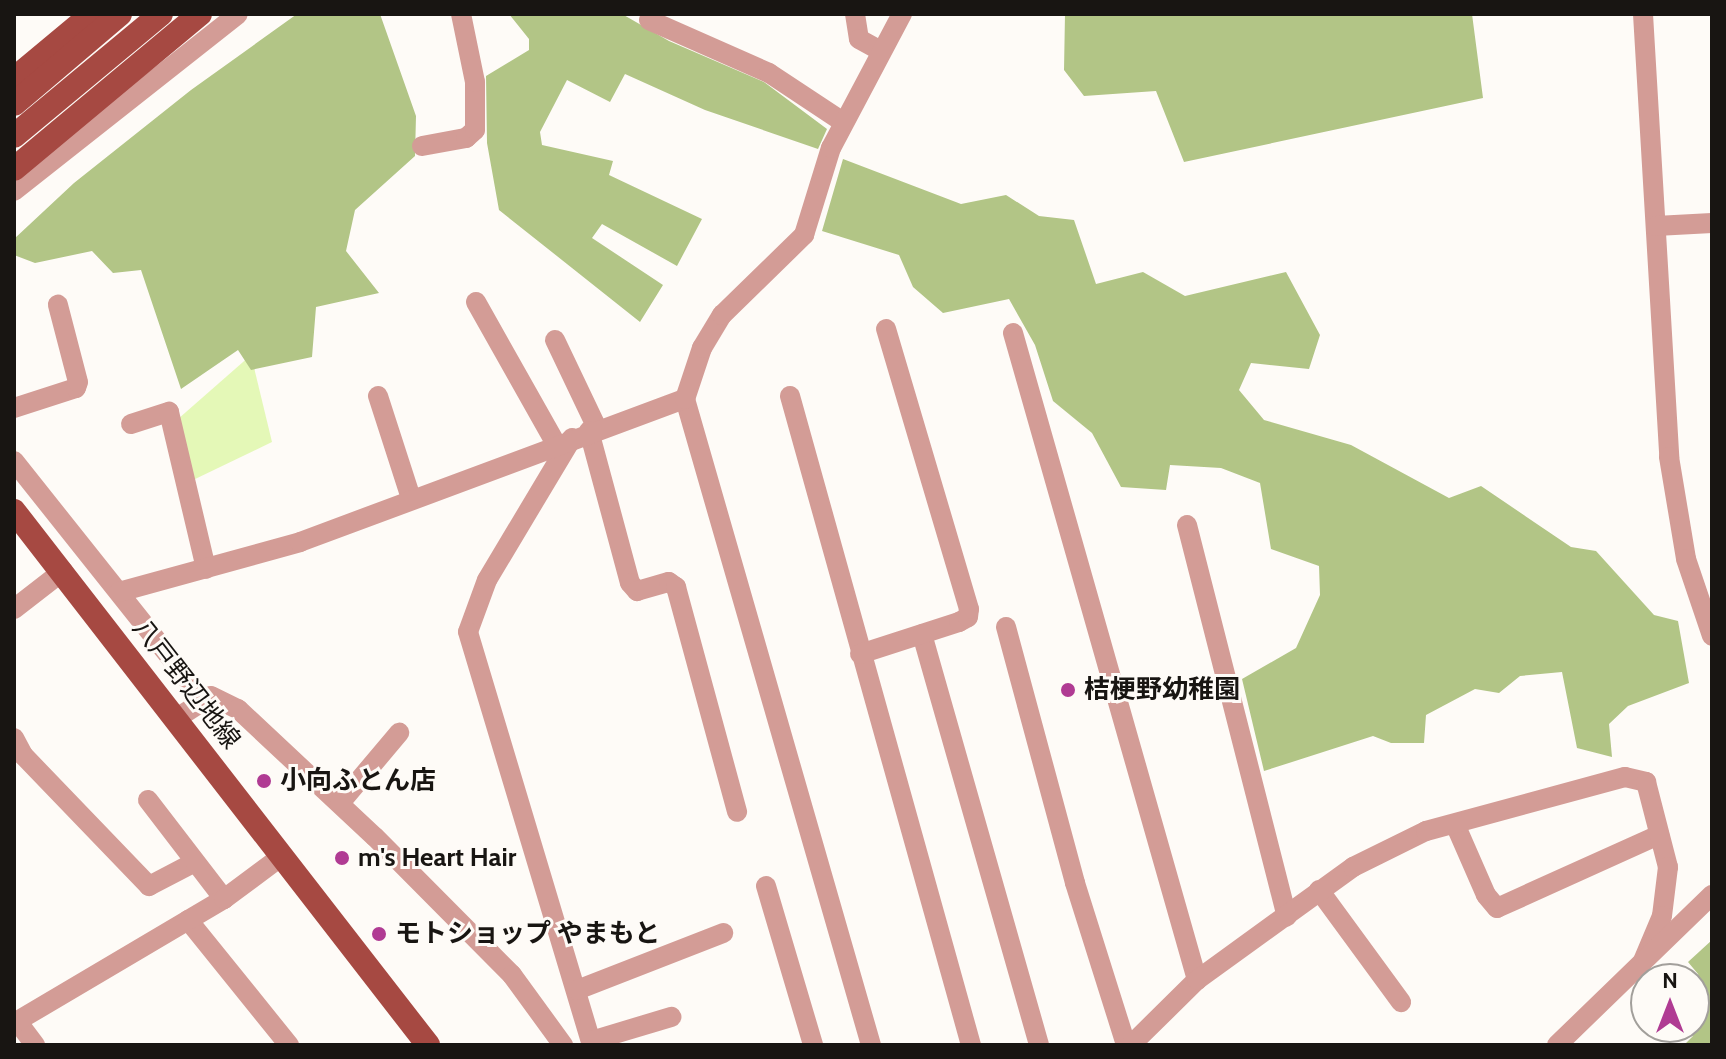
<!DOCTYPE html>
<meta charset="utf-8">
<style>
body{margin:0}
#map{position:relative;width:1726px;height:1059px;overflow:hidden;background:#fefbf7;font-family:Cabin,"Noto Sans JP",sans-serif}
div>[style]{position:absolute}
.green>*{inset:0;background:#e4f8b7}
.forest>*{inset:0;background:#b2c586}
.minor>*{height:20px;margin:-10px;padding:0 10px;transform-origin:10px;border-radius:10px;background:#d39c96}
.major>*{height:24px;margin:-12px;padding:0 12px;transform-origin:12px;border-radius:12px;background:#a64942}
.dots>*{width:22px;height:22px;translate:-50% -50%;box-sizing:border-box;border:4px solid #fefbf7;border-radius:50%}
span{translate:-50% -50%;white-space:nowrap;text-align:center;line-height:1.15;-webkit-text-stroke:6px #fefbf7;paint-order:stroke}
.street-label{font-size:26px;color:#181512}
.poi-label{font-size:26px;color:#181512;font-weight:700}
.left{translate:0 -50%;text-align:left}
.frame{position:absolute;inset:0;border:16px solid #181512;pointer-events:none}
.north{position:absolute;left:1630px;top:963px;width:80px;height:80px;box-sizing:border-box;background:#fefbf7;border:2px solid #a29f9b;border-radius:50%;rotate:0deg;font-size:22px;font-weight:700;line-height:32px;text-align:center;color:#181512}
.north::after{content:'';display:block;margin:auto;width:28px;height:36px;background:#b03b93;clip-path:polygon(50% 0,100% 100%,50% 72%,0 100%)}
</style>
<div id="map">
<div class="green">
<div style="clip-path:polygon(251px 355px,272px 442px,191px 481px,178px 419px)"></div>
</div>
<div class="forest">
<div style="clip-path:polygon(297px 14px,380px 14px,416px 116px,415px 156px,355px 210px,346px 251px,379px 293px,316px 307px,312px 357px,251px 370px,238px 350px,181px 389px,141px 270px,113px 273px,92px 251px,35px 263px,14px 255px,14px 239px,74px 183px,191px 90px)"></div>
<div style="clip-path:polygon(509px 14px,622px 14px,669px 41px,764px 82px,827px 129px,818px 149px,705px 110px,625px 74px,610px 102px,567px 80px,540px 132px,542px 145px,613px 161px,609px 175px,702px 219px,677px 266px,602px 224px,592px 238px,663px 285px,640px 322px,499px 210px,487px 143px,486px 76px,529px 50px,529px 39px)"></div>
<div style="clip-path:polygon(1065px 14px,1472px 14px,1483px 98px,1184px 162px,1156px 91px,1084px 96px,1064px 70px)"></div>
<div style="clip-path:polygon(843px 159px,961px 204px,1006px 195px,1039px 216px,1074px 220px,1096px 284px,1143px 272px,1185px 296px,1286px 272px,1320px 335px,1309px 369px,1251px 363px,1239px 390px,1264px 420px,1351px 445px,1449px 498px,1481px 486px,1571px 547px,1596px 551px,1654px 615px,1678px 621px,1689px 683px,1628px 706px,1609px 724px,1612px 757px,1577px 748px,1562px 672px,1520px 676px,1499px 693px,1475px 689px,1426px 715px,1424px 743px,1391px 743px,1373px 736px,1264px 771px,1242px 679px,1296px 648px,1320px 595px,1319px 566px,1271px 549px,1260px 483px,1221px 468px,1170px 465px,1166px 490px,1121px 487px,1092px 433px,1053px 401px,1035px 345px,1009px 299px,943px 313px,913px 287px,899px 255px,822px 231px)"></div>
<div style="clip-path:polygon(1712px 940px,1712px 1045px,1684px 1045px,1693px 1036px,1697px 1013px,1705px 1000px,1698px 974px,1688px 962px)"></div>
</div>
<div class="minor">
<div style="left:855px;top:14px;width:25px;rotate:81deg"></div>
<div style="left:859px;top:39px;width:25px;rotate:29deg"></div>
<div style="left:1643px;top:14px;width:444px;rotate:86.6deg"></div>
<div style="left:1669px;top:457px;width:103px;rotate:80.5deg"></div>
<div style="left:1686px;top:559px;width:81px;rotate:71.3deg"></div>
<div style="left:649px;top:20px;width:131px;rotate:23.8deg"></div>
<div style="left:769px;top:73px;width:89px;rotate:33.5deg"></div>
<div style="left:422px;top:146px;width:45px;rotate:-10.3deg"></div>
<div style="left:466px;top:138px;width:12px;rotate:-42deg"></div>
<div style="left:475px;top:130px;width:48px;rotate:-90deg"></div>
<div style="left:475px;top:82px;width:69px;rotate:-101.6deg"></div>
<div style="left:14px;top:191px;width:285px;rotate:-38.3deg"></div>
<div style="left:1656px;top:226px;width:56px;rotate:-3.1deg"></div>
<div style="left:476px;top:302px;width:163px;rotate:60.6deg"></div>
<div style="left:1013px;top:333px;width:673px;rotate:74.12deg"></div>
<div style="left:555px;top:340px;width:98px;rotate:64.5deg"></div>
<div style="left:378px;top:396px;width:107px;rotate:72.1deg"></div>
<div style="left:790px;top:396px;width:674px;rotate:74.42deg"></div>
<div style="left:685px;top:399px;width:672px;rotate:73.94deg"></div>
<div style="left:14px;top:408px;width:65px;rotate:-17.9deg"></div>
<div style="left:76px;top:388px;width:6px;rotate:-72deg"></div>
<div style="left:78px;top:382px;width:80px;rotate:-104.6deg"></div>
<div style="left:131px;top:424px;width:40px;rotate:-18deg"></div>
<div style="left:169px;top:412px;width:161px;rotate:76.7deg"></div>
<div style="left:589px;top:431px;width:157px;rotate:74.9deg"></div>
<div style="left:630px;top:583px;width:11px;rotate:49deg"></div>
<div style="left:637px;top:591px;width:33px;rotate:-16deg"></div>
<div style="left:669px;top:582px;width:9px;rotate:36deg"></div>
<div style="left:676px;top:587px;width:233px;rotate:74.8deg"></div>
<div style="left:572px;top:438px;width:165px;rotate:120.9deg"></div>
<div style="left:487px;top:580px;width:55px;rotate:110.1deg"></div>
<div style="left:468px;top:632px;width:431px;rotate:73.3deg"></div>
<div style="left:14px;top:461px;width:302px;rotate:51.5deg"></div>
<div style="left:1187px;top:525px;width:404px;rotate:75.7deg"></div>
<div style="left:119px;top:592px;width:188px;rotate:-15.4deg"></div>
<div style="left:300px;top:542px;width:411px;rotate:-20.4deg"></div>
<div style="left:685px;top:399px;width:54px;rotate:-71.6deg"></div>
<div style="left:702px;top:348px;width:39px;rotate:-59deg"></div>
<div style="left:722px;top:315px;width:115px;rotate:-44.3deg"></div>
<div style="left:804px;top:235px;width:91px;rotate:-72.8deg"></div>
<div style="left:831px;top:148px;width:152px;rotate:-62.1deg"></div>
<div style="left:14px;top:609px;width:62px;rotate:-37.8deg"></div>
<div style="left:1006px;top:627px;width:265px;rotate:74.9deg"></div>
<div style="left:1075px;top:883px;width:170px;rotate:72.5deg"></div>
<div style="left:922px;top:634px;width:427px;rotate:74.1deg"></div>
<div style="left:860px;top:654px;width:104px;rotate:-17.9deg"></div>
<div style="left:959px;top:622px;width:10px;rotate:-29deg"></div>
<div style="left:968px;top:617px;width:8px;rotate:-83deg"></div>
<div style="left:969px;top:609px;width:292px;rotate:-106.5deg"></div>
<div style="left:177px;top:718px;width:40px;rotate:-32.9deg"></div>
<div style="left:211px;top:696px;width:30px;rotate:26deg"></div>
<div style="left:238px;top:709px;width:187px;rotate:43.1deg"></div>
<div style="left:375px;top:837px;width:194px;rotate:45.2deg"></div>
<div style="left:512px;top:975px;width:87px;rotate:53.9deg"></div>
<div style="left:14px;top:738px;width:19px;rotate:62deg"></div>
<div style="left:23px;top:755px;width:182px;rotate:46.1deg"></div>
<div style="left:149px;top:886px;width:50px;rotate:-27.6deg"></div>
<div style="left:148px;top:800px;width:125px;rotate:52.5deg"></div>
<div style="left:340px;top:803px;width:92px;rotate:-49.9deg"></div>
<div style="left:1455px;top:824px;width:77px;rotate:66.4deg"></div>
<div style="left:1486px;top:895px;width:17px;rotate:50deg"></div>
<div style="left:1497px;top:908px;width:178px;rotate:-24.3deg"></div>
<div style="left:766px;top:886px;width:166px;rotate:73.5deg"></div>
<div style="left:1319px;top:890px;width:139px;rotate:53.8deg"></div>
<div style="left:188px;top:920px;width:161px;rotate:51.1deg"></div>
<div style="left:577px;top:990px;width:157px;rotate:-21.3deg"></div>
<div style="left:17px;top:1021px;width:30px;rotate:53deg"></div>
<div style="left:14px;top:1023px;width:244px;rotate:-30.6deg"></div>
<div style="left:224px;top:899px;width:72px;rotate:-36.6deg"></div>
<div style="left:591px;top:1041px;width:84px;rotate:-16.7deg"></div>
<div style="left:1131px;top:1045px;width:93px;rotate:-44.6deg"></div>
<div style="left:1197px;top:980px;width:193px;rotate:-35.9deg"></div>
<div style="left:1353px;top:867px;width:81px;rotate:-26.3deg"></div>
<div style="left:1426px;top:831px;width:206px;rotate:-15.2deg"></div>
<div style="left:1625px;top:777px;width:22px;rotate:13deg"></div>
<div style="left:1646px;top:782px;width:88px;rotate:75.5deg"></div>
<div style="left:1668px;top:867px;width:49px;rotate:97deg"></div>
<div style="left:1662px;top:916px;width:49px;rotate:112.9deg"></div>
<div style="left:1557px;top:1045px;width:216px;rotate:-44.1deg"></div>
</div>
<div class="major">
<div style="left:14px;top:79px;width:102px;rotate:-39.8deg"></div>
<div style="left:14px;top:104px;width:139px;rotate:-40.3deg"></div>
<div style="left:14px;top:136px;width:191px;rotate:-39.7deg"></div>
<div style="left:14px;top:169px;width:242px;rotate:-39.8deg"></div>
<div style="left:14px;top:511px;width:676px;rotate:52.21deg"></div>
</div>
<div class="dots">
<div style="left:1068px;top:690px;background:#b03b93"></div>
<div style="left:264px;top:781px;background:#b03b93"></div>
<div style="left:342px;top:858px;background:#b03b93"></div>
<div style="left:379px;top:934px;background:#b03b93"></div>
</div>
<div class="street-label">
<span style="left:186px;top:684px;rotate:52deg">八戸野辺地線</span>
</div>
<div class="poi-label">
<span class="left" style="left:1084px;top:690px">桔梗野幼稚園</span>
<span class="left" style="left:280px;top:781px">小向ふとん店</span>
<span class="left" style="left:358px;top:858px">m's Heart Hair</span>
<span class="left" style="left:395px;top:934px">モトショップ やまもと</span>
</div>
<div class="frame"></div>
<div class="north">N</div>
</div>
